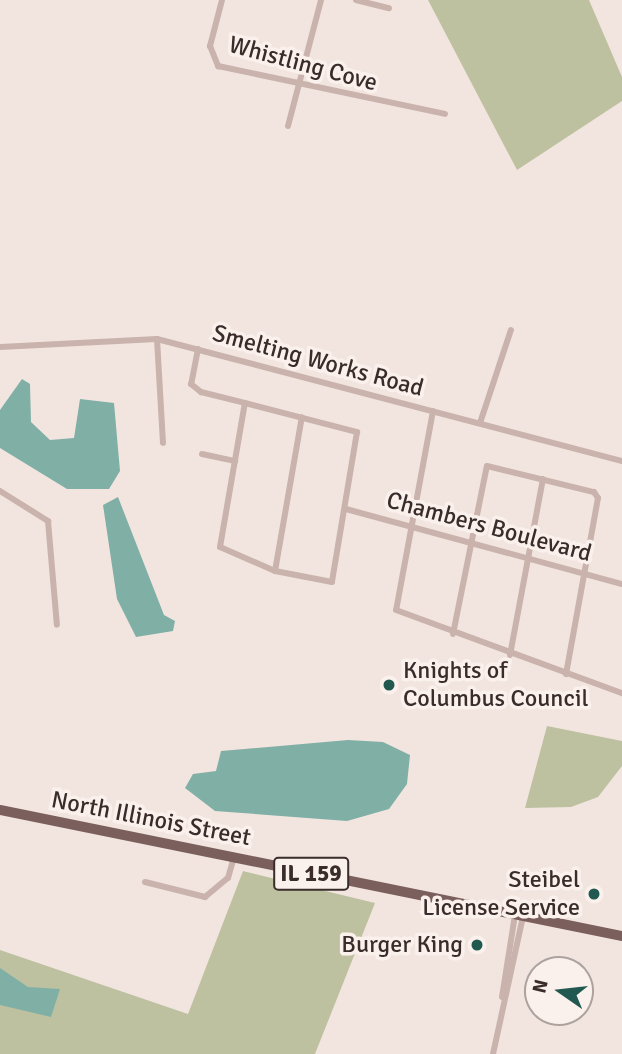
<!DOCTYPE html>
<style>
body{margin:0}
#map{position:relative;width:622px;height:1054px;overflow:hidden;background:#f2e5e0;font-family:Signika,sans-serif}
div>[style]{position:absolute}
.green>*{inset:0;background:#bec1a0}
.water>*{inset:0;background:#80afa6}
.street>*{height:6px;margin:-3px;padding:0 3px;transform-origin:3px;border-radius:3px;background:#cab3ac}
.primary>*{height:10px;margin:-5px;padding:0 5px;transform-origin:5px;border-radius:5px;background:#7a5f5c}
.dots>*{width:19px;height:19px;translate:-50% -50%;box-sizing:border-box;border:4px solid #faf1ec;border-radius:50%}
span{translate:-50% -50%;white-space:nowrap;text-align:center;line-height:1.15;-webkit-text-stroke:7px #faf1ec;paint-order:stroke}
.shield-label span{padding:2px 5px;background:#faf1ec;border:2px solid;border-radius:5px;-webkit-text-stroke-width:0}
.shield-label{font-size:23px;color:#392c2a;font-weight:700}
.street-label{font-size:24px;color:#392c2a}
.poi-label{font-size:24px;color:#392c2a}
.left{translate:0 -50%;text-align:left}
.right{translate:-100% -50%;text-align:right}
.north{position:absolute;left:524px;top:956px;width:70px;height:70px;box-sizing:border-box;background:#faf1ec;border:2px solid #ada29e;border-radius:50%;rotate:284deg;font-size:19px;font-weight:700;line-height:28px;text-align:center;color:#392c2a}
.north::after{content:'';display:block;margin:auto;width:24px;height:32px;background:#215950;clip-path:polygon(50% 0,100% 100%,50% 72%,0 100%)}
</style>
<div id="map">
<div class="green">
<div style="clip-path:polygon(428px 0,589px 0,622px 77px,622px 101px,517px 170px)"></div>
<div style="clip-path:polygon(547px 726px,622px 741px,622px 766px,598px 797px,571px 807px,525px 808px)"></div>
<div style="clip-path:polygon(243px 871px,375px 903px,315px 1054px,0 1054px,0 950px,188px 1014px)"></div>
</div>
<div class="water">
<div style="clip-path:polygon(22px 379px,30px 384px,31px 422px,50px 440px,74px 438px,80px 399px,114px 403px,120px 471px,109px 489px,67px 489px,0 448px,0 410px)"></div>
<div style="clip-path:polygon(118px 497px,164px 615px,175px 621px,173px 631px,136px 637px,117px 599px,103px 505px)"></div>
<div style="clip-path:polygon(348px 740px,383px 742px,410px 755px,407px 784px,389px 809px,347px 821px,215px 811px,185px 788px,193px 774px,216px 771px,221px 751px)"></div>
<div style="clip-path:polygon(0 968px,28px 987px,60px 989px,51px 1017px,0 1005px)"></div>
</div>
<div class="street">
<div style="left:222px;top:0;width:48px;rotate:104.6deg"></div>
<div style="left:210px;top:46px;width:22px;rotate:68deg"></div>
<div style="left:218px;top:66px;width:232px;rotate:11.9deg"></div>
<div style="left:356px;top:0;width:34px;rotate:14deg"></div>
<div style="left:288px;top:126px;width:130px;rotate:-75.3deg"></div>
<div style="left:157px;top:339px;width:104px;rotate:86.7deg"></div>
<div style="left:0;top:347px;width:157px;rotate:-2.9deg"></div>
<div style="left:157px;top:339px;width:481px;rotate:14.7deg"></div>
<div style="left:198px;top:349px;width:36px;rotate:101deg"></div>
<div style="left:191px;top:384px;width:13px;rotate:39deg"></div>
<div style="left:201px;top:392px;width:45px;rotate:14deg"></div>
<div style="left:245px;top:403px;width:116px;rotate:14.5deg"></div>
<div style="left:357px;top:432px;width:152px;rotate:99.5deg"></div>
<div style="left:332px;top:582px;width:58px;rotate:-169.1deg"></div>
<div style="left:275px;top:571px;width:60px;rotate:-156.4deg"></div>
<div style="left:220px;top:547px;width:146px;rotate:-80.2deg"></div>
<div style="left:433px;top:411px;width:202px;rotate:100.5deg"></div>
<div style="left:396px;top:610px;width:241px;rotate:20.2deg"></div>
<div style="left:480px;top:423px;width:98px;rotate:-71.6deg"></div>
<div style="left:202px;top:454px;width:34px;rotate:12deg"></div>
<div style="left:0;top:491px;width:57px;rotate:32deg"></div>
<div style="left:48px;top:521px;width:104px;rotate:85.1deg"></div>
<div style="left:346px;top:509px;width:286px;rotate:15.2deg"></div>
<div style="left:275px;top:571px;width:156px;rotate:-80.1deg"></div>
<div style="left:453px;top:634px;width:171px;rotate:-78.6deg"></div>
<div style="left:487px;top:466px;width:110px;rotate:13.7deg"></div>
<div style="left:594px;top:492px;width:7px;rotate:56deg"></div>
<div style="left:598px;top:498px;width:179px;rotate:100.3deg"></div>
<div style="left:510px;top:655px;width:179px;rotate:-79.4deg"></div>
<div style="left:145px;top:882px;width:62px;rotate:14deg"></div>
<div style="left:205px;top:897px;width:30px;rotate:-40deg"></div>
<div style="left:228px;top:878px;width:22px;rotate:-74deg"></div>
<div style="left:502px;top:997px;width:83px;rotate:-81deg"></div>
<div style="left:493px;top:1054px;width:141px;rotate:-77.7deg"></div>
</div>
<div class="primary">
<div style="left:0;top:810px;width:635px;rotate:11.45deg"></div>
</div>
<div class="dots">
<div style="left:389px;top:685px;background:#215950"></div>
<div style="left:594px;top:894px;background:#215950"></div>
<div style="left:477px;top:945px;background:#215950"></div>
</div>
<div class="shield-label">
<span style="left:311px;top:874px">IL 159</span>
</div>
<div class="street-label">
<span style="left:303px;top:64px;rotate:15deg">Whistling Cove</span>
<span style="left:318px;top:361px;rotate:15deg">Smelting Works Road</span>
<span style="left:489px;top:527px;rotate:15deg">Chambers Boulevard</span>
<span style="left:151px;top:819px;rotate:11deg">North Illinois Street</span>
</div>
<div class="poi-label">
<span class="left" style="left:403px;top:685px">Knights of<br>Columbus Council</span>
<span class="right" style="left:580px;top:894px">Steibel<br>License Service</span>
<span class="right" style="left:463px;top:945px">Burger King</span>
</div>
<div class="north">N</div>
</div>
